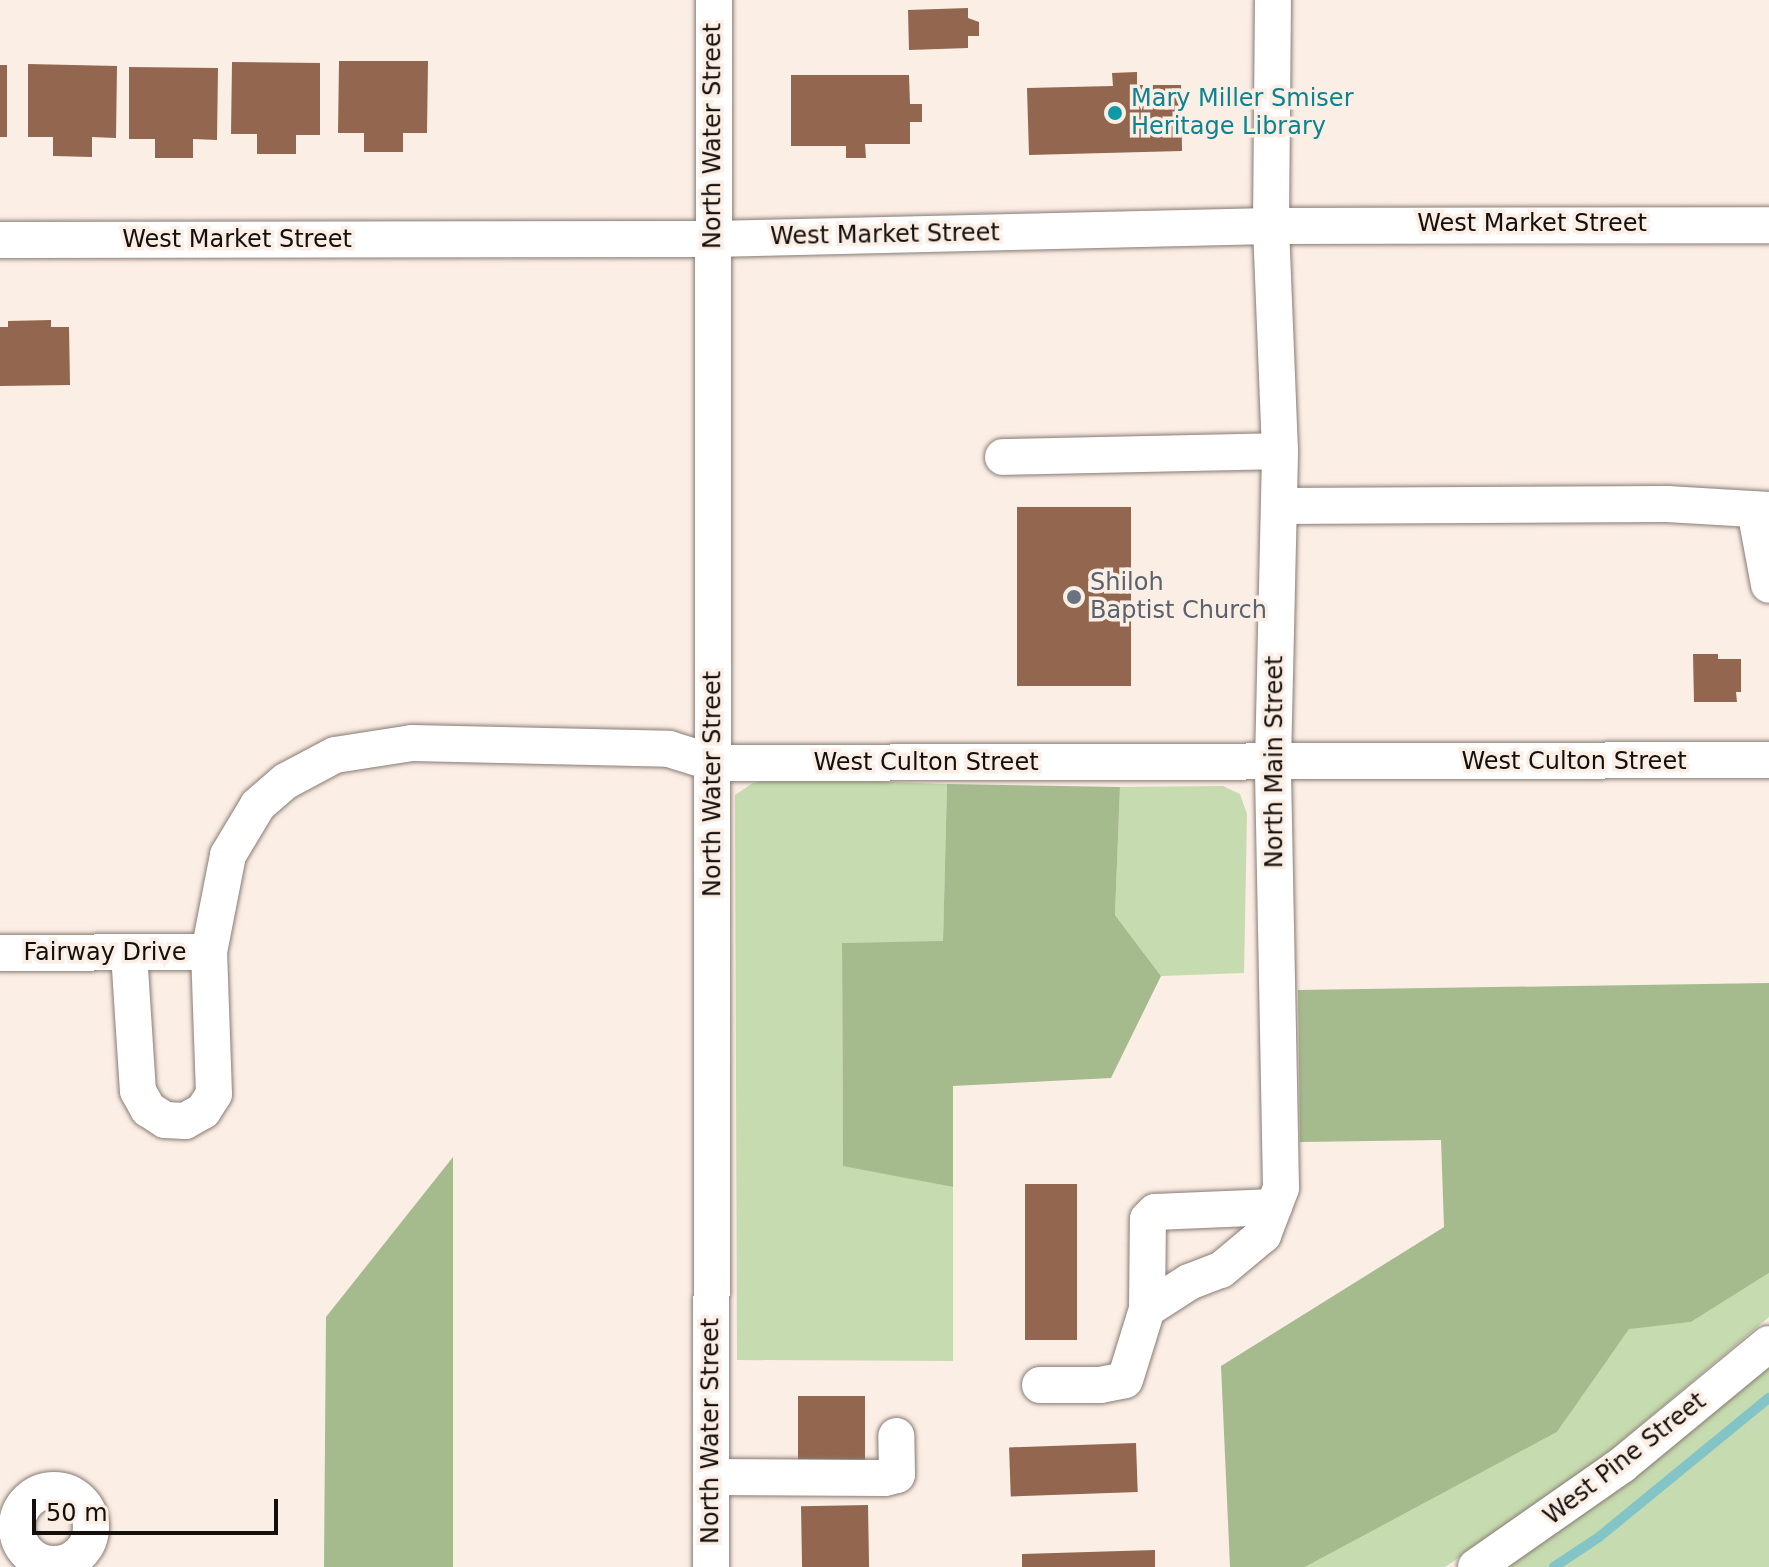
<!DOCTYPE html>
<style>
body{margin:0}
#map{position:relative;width:1769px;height:1567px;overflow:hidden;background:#fbeee5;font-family:"DejaVu Sans",sans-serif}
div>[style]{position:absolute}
.green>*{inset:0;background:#c6dbaf}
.forest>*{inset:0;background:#a5bb8e}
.stream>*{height:10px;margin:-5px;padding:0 5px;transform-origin:5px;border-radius:5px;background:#83c4c7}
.building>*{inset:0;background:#92664f;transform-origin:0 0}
.roads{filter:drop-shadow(0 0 2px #877b73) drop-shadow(0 0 2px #877b73)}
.minor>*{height:36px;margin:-18px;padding:0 18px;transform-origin:18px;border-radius:18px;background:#fff}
.minor>.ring{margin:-18px;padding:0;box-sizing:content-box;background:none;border:36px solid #fff;border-radius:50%}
.dots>*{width:22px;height:22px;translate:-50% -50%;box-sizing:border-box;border:4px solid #fbeee5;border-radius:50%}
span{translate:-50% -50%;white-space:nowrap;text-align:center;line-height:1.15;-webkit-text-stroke:7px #fbeee5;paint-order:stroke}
.culture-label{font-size:24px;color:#0d838f}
.left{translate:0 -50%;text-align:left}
.street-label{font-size:24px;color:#140f0c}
.worship-label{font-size:24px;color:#5b616d}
.scale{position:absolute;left:32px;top:1499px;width:246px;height:36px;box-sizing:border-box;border:4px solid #140f0c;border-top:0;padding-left:10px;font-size:24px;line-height:28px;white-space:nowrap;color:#140f0c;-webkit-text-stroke:6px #fbeee5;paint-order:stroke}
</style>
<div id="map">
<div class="green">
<div style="clip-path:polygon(779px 778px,947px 784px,943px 942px,842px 943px,843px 1165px,953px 1187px,953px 1361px,737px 1360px,735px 795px,753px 783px)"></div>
<div style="clip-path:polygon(1223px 786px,1240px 794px,1247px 814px,1244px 973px,1161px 976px,1115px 915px,1120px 787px)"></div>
<div style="clip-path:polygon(1769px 1273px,1769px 1317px,1581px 1475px,1445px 1567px,1305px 1567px,1557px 1432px,1629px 1328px,1691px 1322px)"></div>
<div style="clip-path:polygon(1769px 1366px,1769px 1567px,1500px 1567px)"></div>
</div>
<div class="forest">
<div style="clip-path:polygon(947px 784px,1120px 787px,1115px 915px,1161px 976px,1111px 1078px,953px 1086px,953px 1187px,843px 1166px,842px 943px,943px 941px)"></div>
<div style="clip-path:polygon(1769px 983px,1769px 1273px,1691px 1322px,1629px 1329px,1557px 1432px,1305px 1567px,1230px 1567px,1221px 1366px,1444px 1227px,1441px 1140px,1300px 1142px,1298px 990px)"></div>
<div style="clip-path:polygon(453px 1157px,453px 1567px,324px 1567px,326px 1317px)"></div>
</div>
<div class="stream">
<div style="left:1554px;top:1567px;width:54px;rotate:-33.7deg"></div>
<div style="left:1599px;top:1537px;width:220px;rotate:-39.3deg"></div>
</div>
<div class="building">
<div style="clip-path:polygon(968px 8px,968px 18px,979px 22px,979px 36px,968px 36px,968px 48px,909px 50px,908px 10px)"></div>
<div style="clip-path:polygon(339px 61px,428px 61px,427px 133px,403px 133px,403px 152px,364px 152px,364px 133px,338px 133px)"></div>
<div style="clip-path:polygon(232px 62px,320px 63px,320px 135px,296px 135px,296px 154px,257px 154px,257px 134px,231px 134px)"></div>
<div style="clip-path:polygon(28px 64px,117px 66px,116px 138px,92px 137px,92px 157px,53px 156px,53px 137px,28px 137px)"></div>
<div style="left:0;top:65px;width:7px;height:72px"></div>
<div style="clip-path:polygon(129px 67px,218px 68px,217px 140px,193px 139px,193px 158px,155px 158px,155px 139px,129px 139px)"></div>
<div style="clip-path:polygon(1137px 72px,1137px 85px,1181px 85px,1182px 151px,1029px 155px,1027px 88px,1113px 86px,1112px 73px)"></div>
<div style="clip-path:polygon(791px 75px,909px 75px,910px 104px,922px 104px,922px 122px,910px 122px,910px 144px,865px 144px,866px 158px,846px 158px,846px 146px,791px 146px)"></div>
<div style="clip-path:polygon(51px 320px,51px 327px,69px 327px,70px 385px,0 386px,0 327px,8px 327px,8px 321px)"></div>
<div style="left:1131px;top:507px;width:179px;height:114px;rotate:90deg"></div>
<div style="clip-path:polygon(1693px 654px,1718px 654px,1718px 659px,1741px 659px,1741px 692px,1736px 692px,1737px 702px,1694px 702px)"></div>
<div style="left:1077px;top:1184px;width:156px;height:52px;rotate:90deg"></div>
<div style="left:798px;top:1396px;width:67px;height:78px"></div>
<div style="left:1136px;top:1443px;width:49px;height:127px;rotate:88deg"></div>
<div style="left:868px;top:1505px;width:62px;height:67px;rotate:89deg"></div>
<div style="clip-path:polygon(1155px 1550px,1155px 1567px,1022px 1567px,1022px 1554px)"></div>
</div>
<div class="roads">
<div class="minor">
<div style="left:0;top:240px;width:713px;rotate:-0.08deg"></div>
<div style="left:713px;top:239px;width:558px;rotate:-1.33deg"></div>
<div style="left:1271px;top:226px;width:498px;rotate:-0.1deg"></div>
<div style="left:1003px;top:457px;width:277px;rotate:-1.2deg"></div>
<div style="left:1279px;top:506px;width:388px;rotate:-0.3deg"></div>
<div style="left:1667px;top:504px;width:102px;rotate:3.4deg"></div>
<div style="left:1755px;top:510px;width:76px;rotate:79.4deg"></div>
<div style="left:0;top:953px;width:209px;rotate:-0.3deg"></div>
<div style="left:129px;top:953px;width:138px;rotate:86.3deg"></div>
<div style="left:138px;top:1091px;width:21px;rotate:61deg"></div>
<div style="left:148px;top:1109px;width:20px;rotate:33deg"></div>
<div style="left:165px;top:1120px;width:20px;rotate:3deg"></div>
<div style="left:185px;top:1121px;width:21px;rotate:-29deg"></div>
<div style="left:203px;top:1111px;width:20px;rotate:-57deg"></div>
<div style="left:214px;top:1094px;width:142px;rotate:-92deg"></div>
<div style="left:209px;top:952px;width:99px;rotate:-78.9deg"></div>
<div style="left:228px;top:855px;width:58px;rotate:-59deg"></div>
<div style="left:258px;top:805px;width:37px;rotate:-41deg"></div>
<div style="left:286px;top:781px;width:55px;rotate:-28deg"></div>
<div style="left:335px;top:755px;width:78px;rotate:-8.9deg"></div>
<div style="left:412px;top:743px;width:257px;rotate:1.3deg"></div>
<div style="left:669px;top:749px;width:47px;rotate:17.3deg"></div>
<div style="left:714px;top:763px;width:1055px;rotate:-0.16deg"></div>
<div style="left:1147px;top:1309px;width:90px;rotate:-89.4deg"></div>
<div style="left:1148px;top:1219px;width:10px;rotate:-45deg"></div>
<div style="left:1155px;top:1212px;width:119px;rotate:-2.4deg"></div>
<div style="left:1040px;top:1385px;width:60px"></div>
<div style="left:1100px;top:1385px;width:25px;rotate:-11deg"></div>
<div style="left:1125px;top:1380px;width:74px;rotate:-72.8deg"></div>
<div style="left:1147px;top:1309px;width:50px;rotate:-32.7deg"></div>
<div style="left:1189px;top:1282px;width:34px;rotate:-21deg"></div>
<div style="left:1221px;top:1270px;width:55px;rotate:-39.8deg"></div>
<div style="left:1263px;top:1235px;width:50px;rotate:-69deg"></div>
<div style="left:1281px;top:1188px;width:425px;rotate:-91.1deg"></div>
<div style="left:1273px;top:763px;width:312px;rotate:-88.7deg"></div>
<div style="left:1280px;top:451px;width:225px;rotate:-92.3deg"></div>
<div style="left:1271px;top:226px;width:226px;rotate:-89.5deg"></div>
<div style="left:711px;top:1477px;width:174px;rotate:0.3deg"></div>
<div style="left:885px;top:1478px;width:12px;rotate:-14deg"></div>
<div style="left:897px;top:1475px;width:39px;rotate:-91deg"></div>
<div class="ring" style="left:17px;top:1490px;width:38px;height:38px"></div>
<div style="left:711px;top:1567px;width:1567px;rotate:-89.89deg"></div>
<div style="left:1476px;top:1567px;width:178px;rotate:-34.9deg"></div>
<div style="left:1622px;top:1465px;width:190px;rotate:-39.5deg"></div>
</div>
</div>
<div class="dots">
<div style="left:1115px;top:113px;background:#0f9aa8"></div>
<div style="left:1074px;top:597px;background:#6b7280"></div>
</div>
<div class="culture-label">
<span class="left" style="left:1131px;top:113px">Mary Miller Smiser<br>Heritage Library</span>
</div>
<div class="street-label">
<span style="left:713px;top:136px;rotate:-90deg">North Water Street</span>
<span style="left:1532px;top:224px">West Market Street</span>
<span style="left:885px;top:235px;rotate:-1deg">West Market Street</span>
<span style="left:237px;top:240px">West Market Street</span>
<span style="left:1275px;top:762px;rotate:-90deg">North Main Street</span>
<span style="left:1574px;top:762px">West Culton Street</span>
<span style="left:926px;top:763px">West Culton Street</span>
<span style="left:713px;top:784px;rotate:-90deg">North Water Street</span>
<span style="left:105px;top:953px">Fairway Drive</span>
<span style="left:711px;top:1431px;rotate:-90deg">North Water Street</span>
<span style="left:1625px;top:1459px;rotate:-38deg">West Pine Street</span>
</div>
<div class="worship-label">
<span class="left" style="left:1090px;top:597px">Shiloh<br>Baptist Church</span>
</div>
<div class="scale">50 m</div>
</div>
